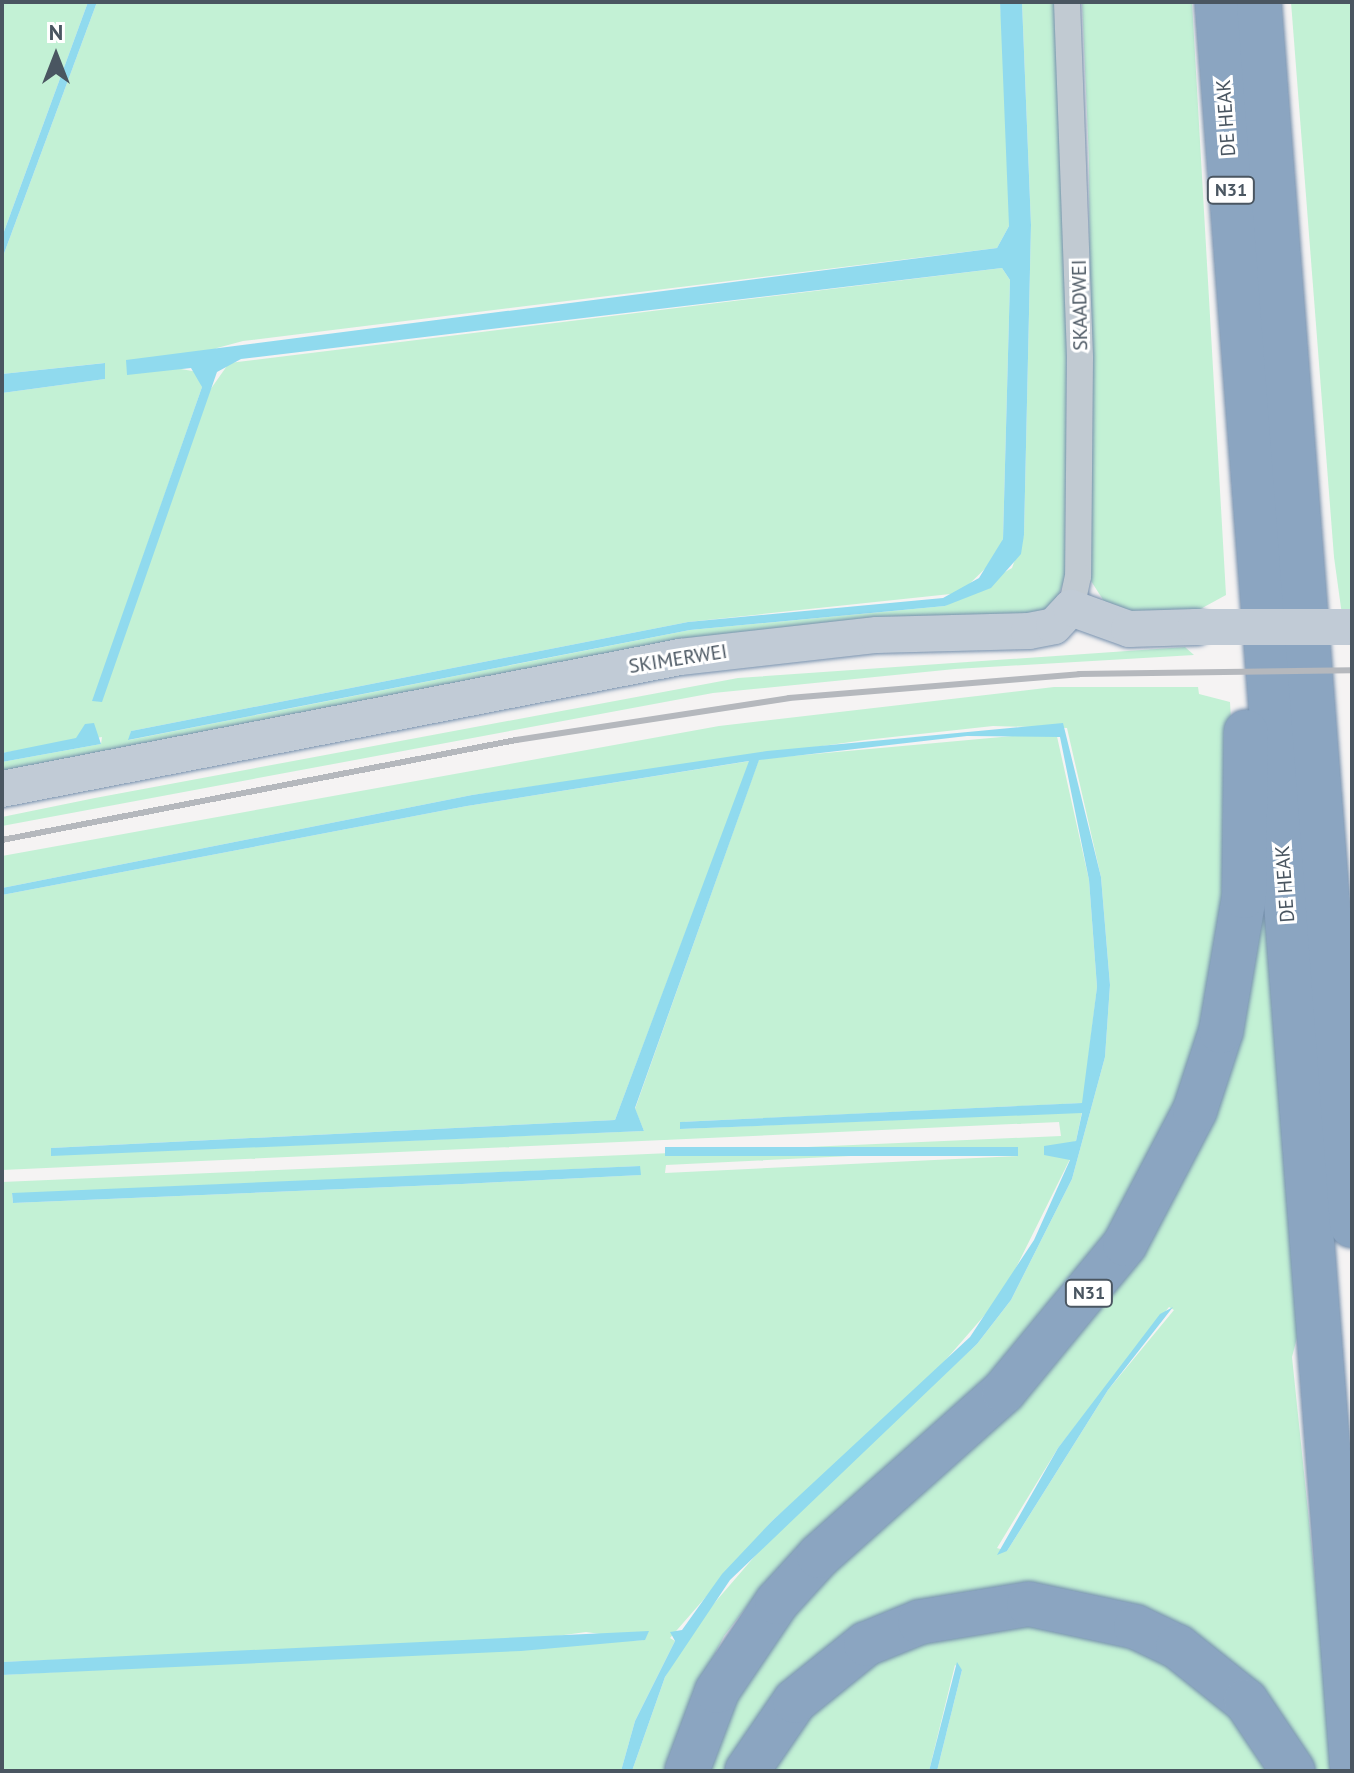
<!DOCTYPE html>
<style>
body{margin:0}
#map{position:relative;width:1354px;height:1773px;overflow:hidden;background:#f5f3f3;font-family:"PT Sans",sans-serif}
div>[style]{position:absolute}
.green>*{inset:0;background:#c3f1d5}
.water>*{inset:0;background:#90daee;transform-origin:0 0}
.roads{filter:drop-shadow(0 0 2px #7690ad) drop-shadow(0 0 2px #7690ad)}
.street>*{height:26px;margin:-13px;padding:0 13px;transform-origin:13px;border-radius:13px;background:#c1cad2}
.secondary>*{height:36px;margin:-18px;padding:0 18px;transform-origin:18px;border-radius:18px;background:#c1cbd6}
.highway>*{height:44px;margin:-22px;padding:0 22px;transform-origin:22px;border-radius:22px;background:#8ba5c1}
.rail>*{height:6px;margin:-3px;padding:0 3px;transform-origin:3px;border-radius:3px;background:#b5b8bd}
.secondary-bridge>*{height:36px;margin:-18px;padding:0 18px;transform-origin:18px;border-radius:18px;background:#c1cbd6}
span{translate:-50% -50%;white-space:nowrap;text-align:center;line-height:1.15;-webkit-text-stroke:6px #fff;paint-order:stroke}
.shield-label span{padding:2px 6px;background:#fff;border:2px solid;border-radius:6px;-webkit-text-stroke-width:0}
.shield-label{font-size:18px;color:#4a5661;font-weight:700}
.street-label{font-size:20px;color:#4a5661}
.frame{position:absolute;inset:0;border:4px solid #4a5661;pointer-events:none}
.north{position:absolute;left:16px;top:16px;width:80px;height:80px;-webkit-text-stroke:6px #fff;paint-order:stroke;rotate:0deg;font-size:22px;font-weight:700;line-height:32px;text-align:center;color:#4a5661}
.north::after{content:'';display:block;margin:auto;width:28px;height:36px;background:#4a5661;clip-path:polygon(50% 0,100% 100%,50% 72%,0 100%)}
</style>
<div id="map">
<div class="green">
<div style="clip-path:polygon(2px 2px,88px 2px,2px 237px)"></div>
<div style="clip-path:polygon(97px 2px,1000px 2px,1009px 124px,1009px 226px,997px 248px,243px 341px,217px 348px,181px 369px,198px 372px,202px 387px,93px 701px,210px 390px,229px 363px,1002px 268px,1010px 280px,1003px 539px,995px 559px,960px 593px,688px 622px,131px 731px,129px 740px,690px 630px,945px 606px,1012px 568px,1024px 535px,1031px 225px,1022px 2px,1055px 2px,1067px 313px,1065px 579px,1056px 601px,1042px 616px,2px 776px,2px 762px,101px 744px,102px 737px,2px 753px,2px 393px,105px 379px,104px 363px,2px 374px,2px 259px)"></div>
<div style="clip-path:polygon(1082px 2px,1192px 2px,1226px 595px,1193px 613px,1127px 616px,1109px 609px,1091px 581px,1089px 159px)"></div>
<div style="clip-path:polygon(1291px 2px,1352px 2px,1352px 615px,1342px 615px,1334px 557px)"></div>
<div style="clip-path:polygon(1185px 647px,1194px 655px,955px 669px,713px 693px,2px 826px,2px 817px,95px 798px,738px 678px)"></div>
<div style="clip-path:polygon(1054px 687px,1198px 687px,1199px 694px,1230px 702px,1238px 841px,1192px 1085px,1081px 1289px,763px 1586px,724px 1636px,694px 1695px,668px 1771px,632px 1771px,665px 1677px,698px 1622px,779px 1528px,977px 1344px,1011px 1300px,1072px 1179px,1105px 1057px,1110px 985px,1101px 877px,1067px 728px,993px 726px,865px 740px,472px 795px,2px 888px,2px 856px,719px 726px)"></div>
<div style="clip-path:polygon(evenodd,1056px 732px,1089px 880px,1097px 987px,1083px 1103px,680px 1122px,681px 1129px,1082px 1112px,1076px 1141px,1044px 1154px,1070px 1159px,1003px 1294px,923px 1386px,772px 1521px,670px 1638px,675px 1641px,635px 1721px,621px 1771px,2px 1771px,2px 1675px,644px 1640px,586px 1632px,520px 1641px,2px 1662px,2px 1182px,1061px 1136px,1059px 1122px,2px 1170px,2px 895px,467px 806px,750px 761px,615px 1120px,51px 1148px,51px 1155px,644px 1131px,635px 1109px,759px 759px,1056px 732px,1018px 1148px,1018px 1156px,665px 1173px,666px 1165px,1018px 1148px,1056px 732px,640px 1166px,640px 1175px,462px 1184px,13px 1203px,12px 1194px,640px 1166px)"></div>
<div style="clip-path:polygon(evenodd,1257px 817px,1299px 1330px,1292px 1357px,1335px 1771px,1308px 1771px,1226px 1669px,961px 1598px,733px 1771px,697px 1771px,732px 1682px,1170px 1181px,1257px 817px,1169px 1307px,1174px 1310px,1108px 1390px,1007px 1551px,997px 1548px,1058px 1448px,1169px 1307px)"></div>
<div style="clip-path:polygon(1033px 1616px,1194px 1670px,1282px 1771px,937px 1771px,962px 1670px,955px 1665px,929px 1771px,760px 1771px,790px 1722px,896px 1644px)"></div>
</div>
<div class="water">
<div style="clip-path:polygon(88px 2px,97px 2px,2px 259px,2px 237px)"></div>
<div style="clip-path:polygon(1000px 2px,1022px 2px,1031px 225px,1024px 535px,1021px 554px,991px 588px,945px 606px,690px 630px,128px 740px,131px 731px,688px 622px,943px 598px,979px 578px,1003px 539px,1010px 280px,1002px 268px,241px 359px,217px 372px,102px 702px,92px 701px,202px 387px,191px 368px,127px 375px,126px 360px,997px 248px,1009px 226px)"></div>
<div style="clip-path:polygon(105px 363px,105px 379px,2px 393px,2px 374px)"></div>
<div style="clip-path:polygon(94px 723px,101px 744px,2px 762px,2px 753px,76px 738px,85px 724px)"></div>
<div style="clip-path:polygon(1063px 723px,1101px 877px,1110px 985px,1105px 1057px,1072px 1179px,1011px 1300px,977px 1344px,730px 1580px,665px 1677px,632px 1771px,621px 1771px,635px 1721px,675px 1641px,670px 1632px,682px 1630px,722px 1574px,772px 1521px,970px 1337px,1034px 1240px,1070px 1160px,1044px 1155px,1044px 1146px,1076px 1141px,1082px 1113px,680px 1129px,680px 1122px,1082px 1103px,1097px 987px,1089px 880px,1060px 737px,967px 736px,759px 760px,635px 1108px,644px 1131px,51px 1156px,51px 1148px,615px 1120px,749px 761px,467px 806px,2px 895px,2px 888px,472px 795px,767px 751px)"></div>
<div style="left:1018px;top:1147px;width:9px;height:353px;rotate:90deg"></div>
<div style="clip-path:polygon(640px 1166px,641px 1175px,462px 1184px,13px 1203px,12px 1193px)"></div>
<div style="clip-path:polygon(1173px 1307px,1108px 1390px,1007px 1551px,997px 1555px,1058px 1448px,1160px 1314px)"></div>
<div style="clip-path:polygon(649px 1631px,645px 1640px,521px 1651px,2px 1675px,2px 1662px)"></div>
<div style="clip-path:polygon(957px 1662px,962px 1670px,937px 1771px,929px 1771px)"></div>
</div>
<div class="roads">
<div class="street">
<div style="left:1067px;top:2px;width:356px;rotate:87.9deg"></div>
<div style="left:1080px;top:358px;width:218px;rotate:90.5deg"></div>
<div style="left:1078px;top:576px;width:33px;rotate:102deg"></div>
</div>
<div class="secondary">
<div style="left:2px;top:789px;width:691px;rotate:-11.02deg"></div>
<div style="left:680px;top:657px;width:198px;rotate:-6.4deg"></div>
<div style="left:877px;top:635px;width:152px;rotate:-1.5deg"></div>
<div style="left:1029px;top:631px;width:25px;rotate:-11deg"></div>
<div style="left:1054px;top:626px;width:25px;rotate:-47deg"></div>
<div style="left:1071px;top:608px;width:62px;rotate:19.9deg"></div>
<div style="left:1129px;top:629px;width:67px;rotate:-1.7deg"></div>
</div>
<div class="highway">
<div style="left:1217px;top:2px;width:1769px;rotate:85.62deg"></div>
<div style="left:1259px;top:2px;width:1227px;rotate:85.65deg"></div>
<div style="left:687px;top:1771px;width:85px;rotate:-69.4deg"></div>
<div style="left:717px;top:1691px;width:107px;rotate:-56deg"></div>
<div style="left:777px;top:1602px;width:62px;rotate:-47.6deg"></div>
<div style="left:819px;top:1556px;width:248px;rotate:-41.7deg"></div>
<div style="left:1004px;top:1391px;width:190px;rotate:-50.5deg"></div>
<div style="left:1125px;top:1244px;width:151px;rotate:-62.4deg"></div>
<div style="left:1195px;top:1110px;width:83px;rotate:-71.8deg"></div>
<div style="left:1221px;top:1031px;width:137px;rotate:-80.3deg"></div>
<div style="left:1244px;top:896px;width:164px;rotate:-89.3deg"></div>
<div style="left:747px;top:1771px;width:85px;rotate:-55.6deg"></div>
<div style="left:795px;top:1701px;width:91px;rotate:-38.8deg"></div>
<div style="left:866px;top:1644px;width:58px;rotate:-22.2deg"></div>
<div style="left:920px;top:1622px;width:110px;rotate:-9.4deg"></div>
<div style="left:1029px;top:1604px;width:109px;rotate:12.1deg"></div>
<div style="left:1136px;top:1627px;width:47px;rotate:25.5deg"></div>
<div style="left:1178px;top:1647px;width:87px;rotate:38.5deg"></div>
<div style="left:1246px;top:1701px;width:84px;rotate:56.1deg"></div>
</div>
</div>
<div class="rail">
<div style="left:2px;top:840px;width:524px;rotate:-11.01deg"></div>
<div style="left:516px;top:740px;width:276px;rotate:-8.7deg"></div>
<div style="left:789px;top:698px;width:291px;rotate:-4.7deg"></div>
<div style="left:1079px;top:674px;width:273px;rotate:-0.8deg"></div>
</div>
<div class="secondary-bridge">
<div style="left:1196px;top:627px;width:156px"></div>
</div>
<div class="shield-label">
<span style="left:1231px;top:190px">N31</span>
<span style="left:1089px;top:1293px">N31</span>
</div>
<div class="street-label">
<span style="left:1226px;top:118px;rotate:-94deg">DE HEAK</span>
<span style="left:1080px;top:305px;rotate:-91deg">SKAADWEI</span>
<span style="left:678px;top:659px;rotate:-9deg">SKIMERWEI</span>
<span style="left:1285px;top:884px;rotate:-94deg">DE HEAK</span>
</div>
<div class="frame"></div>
<div class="north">N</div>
</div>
